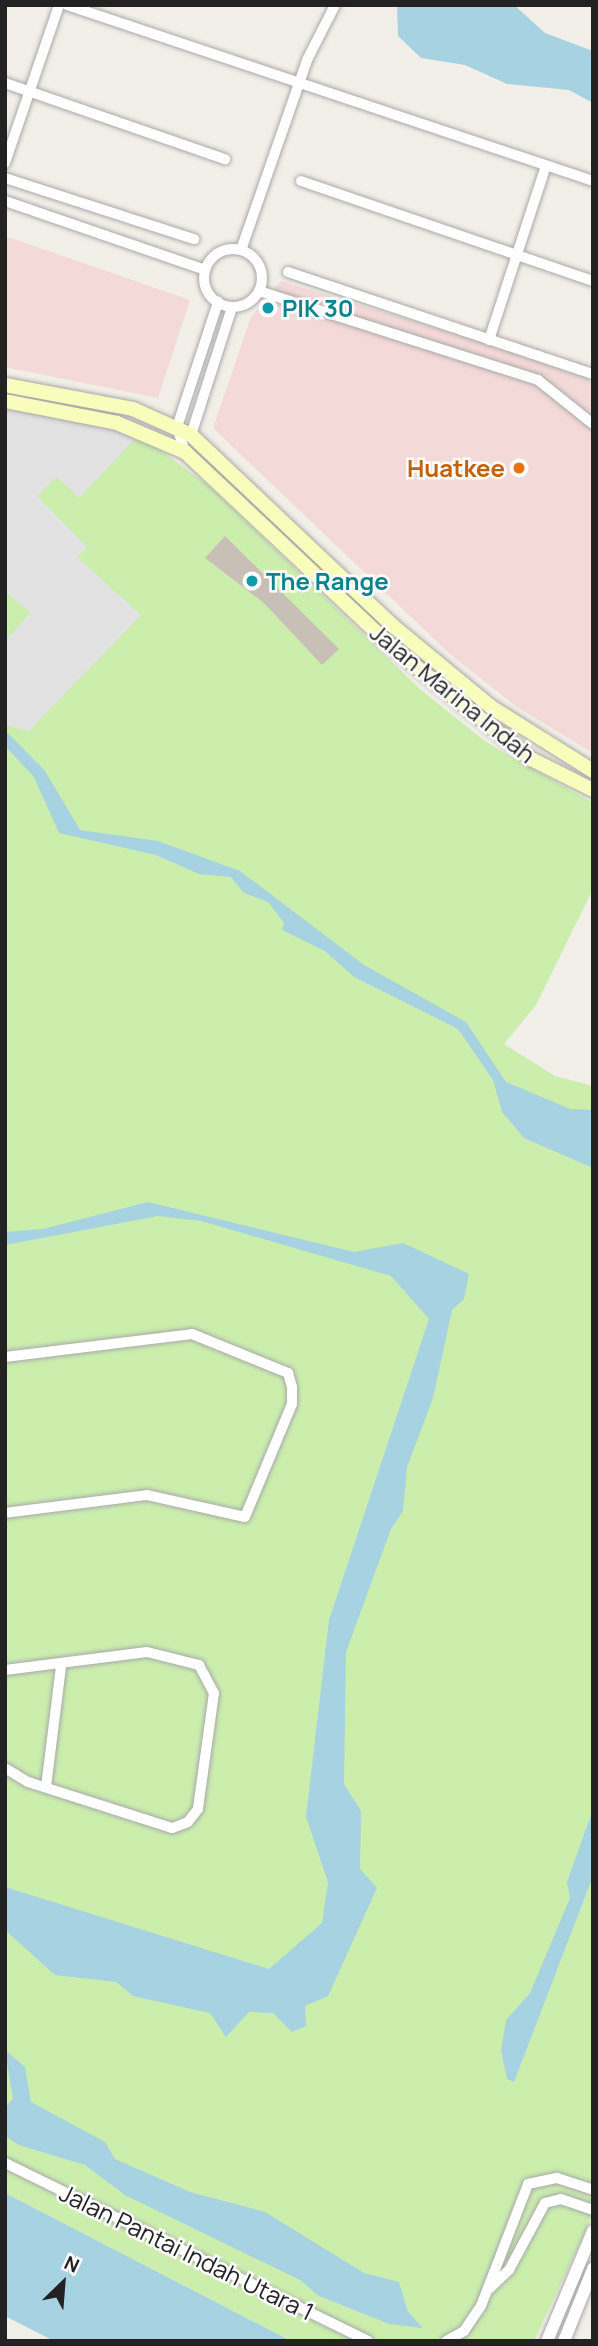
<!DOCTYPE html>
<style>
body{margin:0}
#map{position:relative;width:598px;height:2346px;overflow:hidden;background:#f2efe8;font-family:Manrope,sans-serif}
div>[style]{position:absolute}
.commercial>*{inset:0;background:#f3d9d7}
.grass>*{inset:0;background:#cbeead}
.parking>*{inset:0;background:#e2e2e2}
.water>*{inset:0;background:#a7d2e1}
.building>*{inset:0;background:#c8bfb7}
.roads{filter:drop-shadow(0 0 2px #a9a9a9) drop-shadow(0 0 2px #a9a9a9)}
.minor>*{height:10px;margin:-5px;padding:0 5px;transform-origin:5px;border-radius:5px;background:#fff}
.minor>.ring{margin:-5px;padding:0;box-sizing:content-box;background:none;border:10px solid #fff;border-radius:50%}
.tertiary>*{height:12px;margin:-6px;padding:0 6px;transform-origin:6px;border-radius:6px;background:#fff}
.secondary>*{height:14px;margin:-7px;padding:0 7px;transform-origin:7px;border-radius:7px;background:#f8fdbc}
.dots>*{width:19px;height:19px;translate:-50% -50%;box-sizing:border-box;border:4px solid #fff;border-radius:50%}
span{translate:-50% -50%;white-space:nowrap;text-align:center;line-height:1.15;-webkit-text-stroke:5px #fff;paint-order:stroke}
.culture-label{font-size:24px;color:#0d838f;font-weight:700}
.left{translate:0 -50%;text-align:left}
.food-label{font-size:24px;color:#c56008;font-weight:700}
.right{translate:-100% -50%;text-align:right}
.street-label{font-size:24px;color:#222}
.frame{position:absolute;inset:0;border:7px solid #222;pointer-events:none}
.north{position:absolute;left:28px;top:2248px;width:70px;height:70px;-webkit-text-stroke:5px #fff;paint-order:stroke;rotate:25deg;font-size:19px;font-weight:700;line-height:28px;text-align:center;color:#222}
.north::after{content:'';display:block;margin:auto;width:24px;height:32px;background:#222;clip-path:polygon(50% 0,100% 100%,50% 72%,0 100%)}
</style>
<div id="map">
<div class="commercial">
<div style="clip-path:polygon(5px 236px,190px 300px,158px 398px,5px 367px)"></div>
<div style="clip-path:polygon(281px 281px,581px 372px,593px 386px,593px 753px,517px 707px,451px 655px,213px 428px,251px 317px)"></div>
</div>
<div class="grass">
<div style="clip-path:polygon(5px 410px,95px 423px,157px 448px,208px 485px,420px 689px,486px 742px,593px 803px,593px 889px,536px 1005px,504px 1044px,555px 1076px,593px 1086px,593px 2215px,534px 2341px,291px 2341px,5px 2193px)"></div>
</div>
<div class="parking">
<div style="clip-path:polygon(5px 410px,95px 423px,135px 439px,79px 498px,57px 477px,37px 496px,87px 547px,77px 557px,141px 615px,29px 731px,5px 725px,5px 641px,30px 613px,5px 591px)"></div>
</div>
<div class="water">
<div style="clip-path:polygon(397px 5px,514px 5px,545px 33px,593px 51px,593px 103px,569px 90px,507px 84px,465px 65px,421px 58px,398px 36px)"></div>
<div style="clip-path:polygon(5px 730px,45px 771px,80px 830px,158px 841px,240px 871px,364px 965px,466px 1022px,506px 1082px,570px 1109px,593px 1110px,593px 1168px,524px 1138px,502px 1112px,493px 1080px,458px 1029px,354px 977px,325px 951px,282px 930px,284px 923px,268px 902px,244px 893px,231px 877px,199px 874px,156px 855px,59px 833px,34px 777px,5px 746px)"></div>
<div style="clip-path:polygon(148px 1202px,354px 1252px,403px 1243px,469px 1274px,464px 1299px,452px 1310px,433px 1398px,407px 1467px,403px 1511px,391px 1529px,346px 1652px,344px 1784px,361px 1811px,360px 1869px,377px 1888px,328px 1996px,305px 2006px,306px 2026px,292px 2032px,273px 2013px,249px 2012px,226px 2037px,210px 2013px,133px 1996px,116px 1982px,55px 1975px,5px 1930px,5px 1887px,269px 1969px,322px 1923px,328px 1882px,306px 1817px,329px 1620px,429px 1319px,391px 1276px,201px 1221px,158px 1216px,5px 1245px,5px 1232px,43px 1229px)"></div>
<div style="clip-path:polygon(593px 1809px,593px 1876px,514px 2082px,507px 2079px,501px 2050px,506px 2020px,530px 1993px,570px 1898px,567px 1882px)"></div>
<div style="clip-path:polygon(5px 2050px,25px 2067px,31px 2102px,105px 2142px,115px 2159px,190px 2192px,265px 2212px,364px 2273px,399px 2282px,408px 2312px,423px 2328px,389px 2324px,319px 2296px,300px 2280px,125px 2195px,85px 2165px,19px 2145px,5px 2136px,5px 2107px,13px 2099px)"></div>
<div style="clip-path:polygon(5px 2193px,291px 2341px,54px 2341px,5px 2316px)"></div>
</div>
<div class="building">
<div style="clip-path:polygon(225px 536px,339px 649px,322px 665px,264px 603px,205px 558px)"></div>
</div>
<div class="roads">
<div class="minor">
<div style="left:67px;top:5px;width:555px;rotate:18.5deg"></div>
<div style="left:5px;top:83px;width:233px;rotate:19.1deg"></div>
<div style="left:5px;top:163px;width:167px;rotate:-71.1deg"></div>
<div style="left:5px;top:178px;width:199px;rotate:17.9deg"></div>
<div style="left:301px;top:181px;width:309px;rotate:18.9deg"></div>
<div style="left:5px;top:201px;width:212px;rotate:19deg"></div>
<div class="ring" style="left:204px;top:249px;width:48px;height:48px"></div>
<div style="left:241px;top:250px;width:201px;rotate:-70.8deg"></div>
<div style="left:307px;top:60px;width:62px;rotate:-63deg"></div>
<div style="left:288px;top:272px;width:322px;rotate:18.5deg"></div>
<div style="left:259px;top:291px;width:293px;rotate:17.7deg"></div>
<div style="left:538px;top:380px;width:70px;rotate:38.7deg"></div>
<div style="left:489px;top:340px;width:183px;rotate:-71.9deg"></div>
<div style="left:191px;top:435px;width:134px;rotate:-72.2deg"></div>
<div style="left:185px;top:452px;width:26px;rotate:-108deg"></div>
<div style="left:177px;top:427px;width:132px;rotate:-71.8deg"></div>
<div style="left:5px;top:1357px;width:188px;rotate:-7deg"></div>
<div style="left:192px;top:1334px;width:104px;rotate:22.1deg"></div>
<div style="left:288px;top:1373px;width:15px;rotate:74deg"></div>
<div style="left:292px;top:1387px;width:17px;rotate:90deg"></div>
<div style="left:292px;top:1404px;width:122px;rotate:112.6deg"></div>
<div style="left:245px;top:1517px;width:100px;rotate:-167.3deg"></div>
<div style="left:147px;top:1495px;width:143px;rotate:172.8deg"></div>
<div style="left:5px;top:1670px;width:143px;rotate:-7.2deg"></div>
<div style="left:147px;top:1652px;width:54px;rotate:14deg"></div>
<div style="left:199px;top:1665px;width:32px;rotate:62deg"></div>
<div style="left:214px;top:1693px;width:117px;rotate:97.9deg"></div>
<div style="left:198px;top:1809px;width:16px;rotate:128deg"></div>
<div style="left:188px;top:1822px;width:17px;rotate:159deg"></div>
<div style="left:172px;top:1828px;width:151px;rotate:-162.3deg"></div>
<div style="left:28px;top:1782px;width:27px;rotate:-149deg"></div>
<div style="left:46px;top:1787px;width:122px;rotate:-82.9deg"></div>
<div style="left:5px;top:2163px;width:404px;rotate:26.1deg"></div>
<div style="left:489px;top:2289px;width:28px;rotate:-44deg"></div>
<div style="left:509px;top:2270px;width:76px;rotate:-61.8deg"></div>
<div style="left:545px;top:2203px;width:16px;rotate:-14deg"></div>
<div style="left:561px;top:2199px;width:34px;rotate:19deg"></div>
<div style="left:446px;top:2341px;width:21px;rotate:-29deg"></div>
<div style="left:464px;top:2331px;width:30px;rotate:-56deg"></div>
<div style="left:481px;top:2306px;width:131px;rotate:-68.9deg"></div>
<div style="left:528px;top:2184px;width:30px;rotate:-12deg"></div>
<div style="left:557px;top:2178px;width:38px;rotate:18deg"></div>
</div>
<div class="tertiary">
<div style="left:547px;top:2341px;width:119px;rotate:-67.3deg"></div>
<div style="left:564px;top:2341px;width:78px;rotate:-68.1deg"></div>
</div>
<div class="secondary">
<div style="left:5px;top:385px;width:130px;rotate:10.6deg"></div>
<div style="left:133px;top:409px;width:64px;rotate:24.1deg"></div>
<div style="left:191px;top:435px;width:277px;rotate:43.4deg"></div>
<div style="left:392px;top:625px;width:129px;rotate:39.6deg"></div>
<div style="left:491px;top:707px;width:120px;rotate:32.1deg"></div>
<div style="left:5px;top:401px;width:114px;rotate:11.1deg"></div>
<div style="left:117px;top:423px;width:74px;rotate:23.1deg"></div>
<div style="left:185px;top:452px;width:284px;rotate:43.3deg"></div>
<div style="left:392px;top:647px;width:179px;rotate:38.9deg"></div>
<div style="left:531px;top:759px;width:69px;rotate:26.6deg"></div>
</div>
</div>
<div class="dots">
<div style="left:268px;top:308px;background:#0f9aa8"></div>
<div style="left:519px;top:468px;background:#e8710a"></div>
<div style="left:252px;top:581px;background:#0f9aa8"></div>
</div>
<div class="culture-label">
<span class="left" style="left:282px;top:308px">PIK 30</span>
<span class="left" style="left:266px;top:581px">The Range</span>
</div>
<div class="food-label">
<span class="right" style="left:505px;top:468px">Huatkee</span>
</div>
<div class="street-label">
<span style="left:453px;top:693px;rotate:39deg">Jalan Marina Indah</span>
<span style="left:187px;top:2252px;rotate:26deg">Jalan Pantai Indah Utara 1</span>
</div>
<div class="frame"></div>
<div class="north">N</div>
</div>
